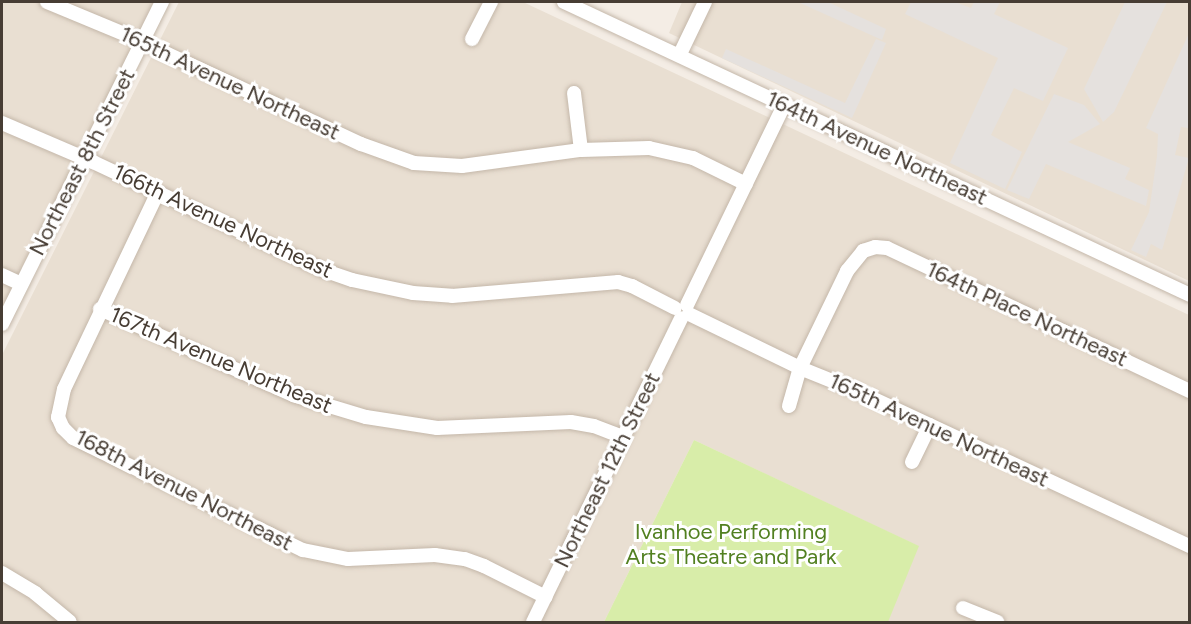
<!DOCTYPE html>
<style>
body{margin:0}
#map{position:relative;width:1191px;height:624px;overflow:hidden;background:#f4ede5;font-family:Figtree,sans-serif}
div>[style]{position:absolute}
.residential>*{inset:0;background:#e9dfd2}
.green>*{inset:0;background:#d8eda9}
.parking>*{inset:0;background:#e5e1de}
.roads{filter:drop-shadow(0 0 2px #c4b7a9) drop-shadow(0 0 2px #c4b7a9)}
.minor>*{height:14px;margin:-7px;padding:0 7px;transform-origin:7px;border-radius:7px;background:#fff}
span{translate:-50% -50%;white-space:nowrap;text-align:center;line-height:1.15;-webkit-text-stroke:6px #fff;paint-order:stroke}
.street-label{font-size:22px;color:#473d34}
.park-label{font-size:22px;color:#528021}
.frame{position:absolute;inset:0;border:3px solid #473d34;pointer-events:none}
</style>
<div id="map">
<div class="residential">
<div style="clip-path:polygon(2px 2px,162px 2px,2px 324px)"></div>
<div style="clip-path:polygon(179px 2px,523px 2px,1189px 315px,1189px 622px,880px 622px,918px 546px,694px 440px,604px 622px,2px 622px,2px 355px)"></div>
<div style="clip-path:polygon(682px 2px,1189px 2px,1189px 281px,669px 33px)"></div>
</div>
<div class="green">
<div style="clip-path:polygon(694px 440px,919px 546px,888px 622px,604px 622px)"></div>
</div>
<div class="parking">
<div style="clip-path:polygon(798px 2px,828px 2px,886px 29px,882px 40px)"></div>
<div style="clip-path:polygon(911px 2px,955px 2px,971px 8px,974px 2px,1000px 2px,994px 14px,1068px 48px,1043px 101px,1014px 88px,991px 135px,1022px 152px,1005px 189px,950px 163px,998px 58px,905px 14px)"></div>
<div style="clip-path:polygon(1125px 2px,1167px 2px,1114px 112px,1103px 122px,1084px 89px)"></div>
<div style="clip-path:polygon(1189px 33px,1189px 124px,1188px 128px,1181px 127px,1175px 155px,1189px 158px,1162px 250px,1151px 244px,1146px 257px,1131px 250px,1149px 212px,1157px 156px,1158px 134px,1146px 128px)"></div>
<div style="clip-path:polygon(876px 39px,886px 43px,852px 118px,722px 58px,726px 49px,845px 103px)"></div>
<div style="clip-path:polygon(1054px 94px,1084px 105px,1100px 124px,1068px 142px,1130px 168px,1125px 179px,1149px 190px,1146px 206px,1046px 164px,1029px 199px,1007px 190px)"></div>
</div>
<div class="roads">
<div class="minor">
<div style="left:47px;top:2px;width:89px;rotate:22.5deg"></div>
<div style="left:129px;top:36px;width:256px;rotate:25deg"></div>
<div style="left:361px;top:144px;width:56px;rotate:19.7deg"></div>
<div style="left:414px;top:163px;width:48px;rotate:3.6deg"></div>
<div style="left:462px;top:166px;width:120px;rotate:-7.7deg"></div>
<div style="left:581px;top:150px;width:68px;rotate:-1.7deg"></div>
<div style="left:649px;top:148px;width:45px;rotate:12.8deg"></div>
<div style="left:693px;top:158px;width:59px;rotate:26.1deg"></div>
<div style="left:564px;top:2px;width:691px;rotate:25.08deg"></div>
<div style="left:472px;top:39px;width:42px;rotate:-62.8deg"></div>
<div style="left:680px;top:54px;width:58px;rotate:-64.3deg"></div>
<div style="left:574px;top:93px;width:57px;rotate:83deg"></div>
<div style="left:2px;top:123px;width:99px;rotate:23.2deg"></div>
<div style="left:93px;top:162px;width:254px;rotate:25.2deg"></div>
<div style="left:323px;top:270px;width:31px;rotate:19deg"></div>
<div style="left:352px;top:280px;width:62px;rotate:12deg"></div>
<div style="left:413px;top:293px;width:39px;rotate:4deg"></div>
<div style="left:452px;top:296px;width:167px;rotate:-4.8deg"></div>
<div style="left:618px;top:282px;width:15px;rotate:16deg"></div>
<div style="left:632px;top:286px;width:48px;rotate:27.1deg"></div>
<div style="left:158px;top:192px;width:218px;rotate:115.5deg"></div>
<div style="left:64px;top:389px;width:29px;rotate:102deg"></div>
<div style="left:58px;top:417px;width:12px;rotate:66deg"></div>
<div style="left:63px;top:428px;width:14px;rotate:45deg"></div>
<div style="left:73px;top:438px;width:256px;rotate:26deg"></div>
<div style="left:303px;top:550px;width:46px;rotate:11.3deg"></div>
<div style="left:348px;top:559px;width:87px;rotate:-2.6deg"></div>
<div style="left:435px;top:555px;width:30px;rotate:8deg"></div>
<div style="left:465px;top:559px;width:20px;rotate:20deg"></div>
<div style="left:484px;top:566px;width:69px;rotate:26.6deg"></div>
<div style="left:2px;top:275px;width:21px;rotate:25deg"></div>
<div style="left:687px;top:305px;width:222px;rotate:-64.1deg"></div>
<div style="left:100px;top:309px;width:211px;rotate:24deg"></div>
<div style="left:293px;top:395px;width:76px;rotate:16.8deg"></div>
<div style="left:366px;top:417px;width:72px;rotate:8.8deg"></div>
<div style="left:437px;top:428px;width:134px;rotate:-2.6deg"></div>
<div style="left:571px;top:422px;width:23px;rotate:10deg"></div>
<div style="left:594px;top:426px;width:31px;rotate:21deg"></div>
<div style="left:689px;top:314px;width:123px;rotate:25.9deg"></div>
<div style="left:800px;top:368px;width:64px;rotate:22.1deg"></div>
<div style="left:859px;top:392px;width:365px;rotate:25deg"></div>
<div style="left:2px;top:324px;width:360px;rotate:-63.6deg"></div>
<div style="left:789px;top:406px;width:40px;rotate:-74deg"></div>
<div style="left:800px;top:368px;width:108px;rotate:-64.1deg"></div>
<div style="left:847px;top:271px;width:26px;rotate:-51deg"></div>
<div style="left:863px;top:251px;width:13px;rotate:-18deg"></div>
<div style="left:875px;top:247px;width:12px;rotate:5deg"></div>
<div style="left:887px;top:248px;width:335px;rotate:25.3deg"></div>
<div style="left:912px;top:462px;width:41px;rotate:-64.1deg"></div>
<div style="left:2px;top:573px;width:39px;rotate:31deg"></div>
<div style="left:35px;top:593px;width:45px;rotate:39.6deg"></div>
<div style="left:963px;top:608px;width:37px;rotate:22deg"></div>
<div style="left:533px;top:622px;width:338px;rotate:-64deg"></div>
</div>
</div>
<div class="street-label">
<span style="left:230px;top:83px;rotate:25deg">165th Avenue Northeast</span>
<span style="left:877px;top:148px;rotate:25deg">164th Avenue Northeast</span>
<span style="left:82px;top:162px;rotate:-63deg">Northeast 8th Street</span>
<span style="left:223px;top:221px;rotate:25deg">166th Avenue Northeast</span>
<span style="left:1027px;top:314px;rotate:25deg">164th Place Northeast</span>
<span style="left:221px;top:360px;rotate:23deg">167th Avenue Northeast</span>
<span style="left:939px;top:430px;rotate:25deg">165th Avenue Northeast</span>
<span style="left:607px;top:470px;rotate:-64deg">Northeast 12th Street</span>
<span style="left:184px;top:490px;rotate:27deg">168th Avenue Northeast</span>
</div>
<div class="park-label">
<span style="left:731px;top:544px">Ivanhoe Performing<br>Arts Theatre and Park</span>
</div>
<div class="frame"></div>
</div>
